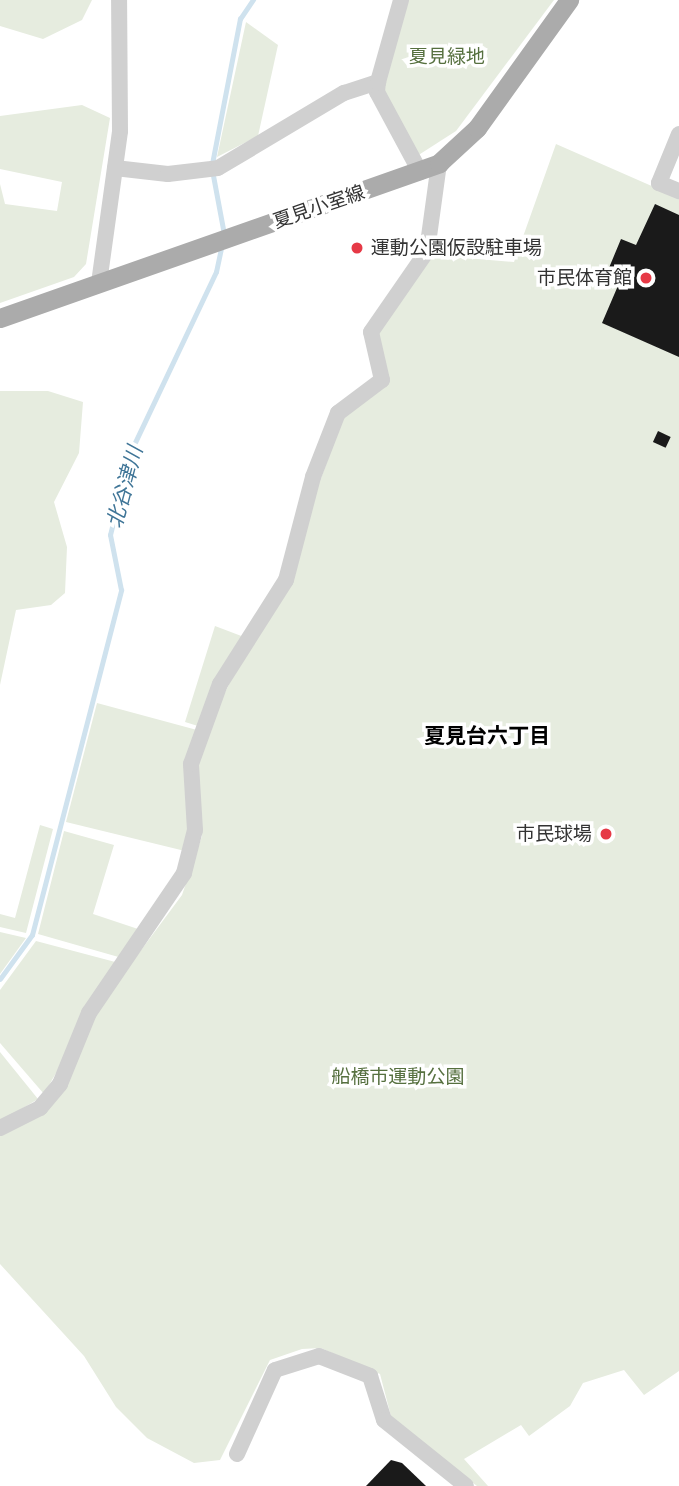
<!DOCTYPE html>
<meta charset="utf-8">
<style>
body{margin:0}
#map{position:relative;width:679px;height:1486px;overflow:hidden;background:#fff;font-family:"Asap Condensed","Noto Sans JP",sans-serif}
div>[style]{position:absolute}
.green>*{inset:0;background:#e6ecdf}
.stream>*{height:4.5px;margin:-2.25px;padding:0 2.25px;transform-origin:2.25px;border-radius:2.25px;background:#cfe2ee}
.building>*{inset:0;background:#1a1a1a;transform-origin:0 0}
.minor>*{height:16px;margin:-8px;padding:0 8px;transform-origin:8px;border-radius:8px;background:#d0d0d0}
.major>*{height:19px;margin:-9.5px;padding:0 9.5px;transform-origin:9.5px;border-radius:9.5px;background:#ababab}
.dots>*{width:19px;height:19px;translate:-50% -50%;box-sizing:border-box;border:4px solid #fff;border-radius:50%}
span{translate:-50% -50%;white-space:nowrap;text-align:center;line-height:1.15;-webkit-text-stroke:7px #fff;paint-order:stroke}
.park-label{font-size:19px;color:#56703f}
.street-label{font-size:19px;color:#333}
.poi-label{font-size:19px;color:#333}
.left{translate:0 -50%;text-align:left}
.right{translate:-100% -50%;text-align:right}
.water-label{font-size:21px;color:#3f7597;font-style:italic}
.neighbourhood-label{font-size:21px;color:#000;font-weight:700}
</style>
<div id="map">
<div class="green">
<div style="clip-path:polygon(0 0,92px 0,82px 20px,43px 39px,0 26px)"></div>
<div style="clip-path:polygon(407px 0,554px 0,456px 131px,417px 156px,383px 91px)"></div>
<div style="clip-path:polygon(246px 22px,278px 45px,258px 136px,217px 157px)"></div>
<div style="clip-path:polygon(82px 105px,110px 118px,86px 264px,74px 277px,0 303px,0 184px,5px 204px,57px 211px,62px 182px,0 169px,0 116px)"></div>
<div style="clip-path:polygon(556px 144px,679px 198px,679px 1371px,644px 1395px,624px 1370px,583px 1383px,570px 1406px,529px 1436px,521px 1425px,464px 1459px,488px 1486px,477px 1486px,392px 1420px,380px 1374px,321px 1348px,302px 1349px,270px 1360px,220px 1460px,194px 1463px,147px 1438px,116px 1407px,84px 1356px,0 1264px,0 1133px,48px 1109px,93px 1015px,182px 895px,202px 836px,194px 770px,201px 743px,302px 530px,343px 418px,374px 395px,375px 332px,431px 255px,514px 262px)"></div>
<div style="clip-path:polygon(0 391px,48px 391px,83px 402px,79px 453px,54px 502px,67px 547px,65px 593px,51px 605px,16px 610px,0 685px)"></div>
<div style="clip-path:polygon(215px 626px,244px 637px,198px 726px,185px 722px)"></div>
<div style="clip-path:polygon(97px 703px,197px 730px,185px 851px,66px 822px)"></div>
<div style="clip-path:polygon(40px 825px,53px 829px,26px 933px,0 927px,0 914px,15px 918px)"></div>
<div style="clip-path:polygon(64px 831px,114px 845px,93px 914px,141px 930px,122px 958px,38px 934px)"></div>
<div style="clip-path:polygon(0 932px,26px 938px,0 974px)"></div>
<div style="clip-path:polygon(36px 941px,119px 963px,44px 1094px,0 1043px,0 990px)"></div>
<div style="clip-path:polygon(0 1052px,38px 1099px,0 1122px)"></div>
</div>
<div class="stream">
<div style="left:212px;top:164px;width:148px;rotate:-79.1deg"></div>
<div style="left:240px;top:19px;width:23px;rotate:-56deg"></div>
<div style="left:213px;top:173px;width:60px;rotate:79.4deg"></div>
<div style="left:0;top:979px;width:54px;rotate:-54deg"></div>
<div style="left:32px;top:935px;width:356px;rotate:-75.5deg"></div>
<div style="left:121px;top:590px;width:56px;rotate:-101.3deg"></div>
<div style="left:110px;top:535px;width:84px;rotate:-76.3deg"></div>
<div style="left:130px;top:453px;width:200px;rotate:-64.6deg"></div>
<div style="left:216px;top:272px;width:29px;rotate:-78deg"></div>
</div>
<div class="building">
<div style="clip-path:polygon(655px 204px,679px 215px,679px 357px,602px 323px,620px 281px,606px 275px,621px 239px,636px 245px)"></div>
<div style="left:658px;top:431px;width:14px;height:12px;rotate:25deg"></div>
<div style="clip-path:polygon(391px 1460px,402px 1463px,426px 1486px,366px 1486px)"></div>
</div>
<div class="minor">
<div style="left:378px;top:82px;width:10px;rotate:96deg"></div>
<div style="left:377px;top:92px;width:91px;rotate:61.7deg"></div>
<div style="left:679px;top:134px;width:53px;rotate:112.2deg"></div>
<div style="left:659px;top:183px;width:22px;rotate:22deg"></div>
<div style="left:115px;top:168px;width:53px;rotate:6.5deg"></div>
<div style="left:168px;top:174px;width:50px;rotate:-6.8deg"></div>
<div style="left:218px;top:168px;width:147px;rotate:-30.8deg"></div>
<div style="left:344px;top:93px;width:36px;rotate:-18deg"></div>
<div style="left:378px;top:82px;width:85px;rotate:-74.3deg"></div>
<div style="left:99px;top:283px;width:153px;rotate:-82.1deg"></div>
<div style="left:120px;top:131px;width:131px;rotate:-90.4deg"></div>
<div style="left:0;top:1128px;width:45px;rotate:-26.6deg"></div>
<div style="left:40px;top:1108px;width:31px;rotate:-50deg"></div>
<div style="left:60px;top:1084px;width:77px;rotate:-67.8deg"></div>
<div style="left:89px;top:1013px;width:169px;rotate:-55.8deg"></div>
<div style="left:184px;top:873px;width:44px;rotate:-75.7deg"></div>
<div style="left:195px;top:830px;width:66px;rotate:-93.5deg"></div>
<div style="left:191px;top:764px;width:85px;rotate:-70.1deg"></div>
<div style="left:220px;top:684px;width:123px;rotate:-57.6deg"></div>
<div style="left:286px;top:580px;width:106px;rotate:-75.3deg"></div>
<div style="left:313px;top:477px;width:69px;rotate:-68.7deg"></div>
<div style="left:338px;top:413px;width:55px;rotate:-36.9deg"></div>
<div style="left:382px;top:380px;width:49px;rotate:-102.9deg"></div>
<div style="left:371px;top:332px;width:98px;rotate:-55.3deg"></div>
<div style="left:427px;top:251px;width:89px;rotate:-82.2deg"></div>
<div style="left:237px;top:1454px;width:92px;rotate:-65.7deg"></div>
<div style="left:275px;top:1370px;width:46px;rotate:-17.7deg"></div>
<div style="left:319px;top:1356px;width:55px;rotate:21.4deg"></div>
<div style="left:370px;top:1376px;width:46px;rotate:72.3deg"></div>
<div style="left:384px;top:1420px;width:105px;rotate:38.8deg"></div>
</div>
<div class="major">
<div style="left:0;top:318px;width:466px;rotate:-19.4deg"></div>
<div style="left:439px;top:163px;width:52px;rotate:-42.6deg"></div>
<div style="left:477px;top:128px;width:158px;rotate:-54.3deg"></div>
</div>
<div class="dots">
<div style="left:357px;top:248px;background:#e63946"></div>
<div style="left:646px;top:278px;background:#e63946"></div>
<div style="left:606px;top:834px;background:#e63946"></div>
</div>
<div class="park-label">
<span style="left:447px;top:57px">夏見緑地</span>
<span style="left:398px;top:1077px">船橋市運動公園</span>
</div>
<div class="street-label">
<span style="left:319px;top:207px;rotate:-19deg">夏見小室線</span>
</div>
<div class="poi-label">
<span class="left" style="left:371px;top:248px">運動公園仮設駐車場</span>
<span class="right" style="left:632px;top:278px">市民体育館</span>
<span class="right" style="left:592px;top:834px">市民球場</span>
</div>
<div class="water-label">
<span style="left:124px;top:487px;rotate:-75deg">北谷津川</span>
</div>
<div class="neighbourhood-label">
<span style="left:487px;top:735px">夏見台六丁目</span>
</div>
</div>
